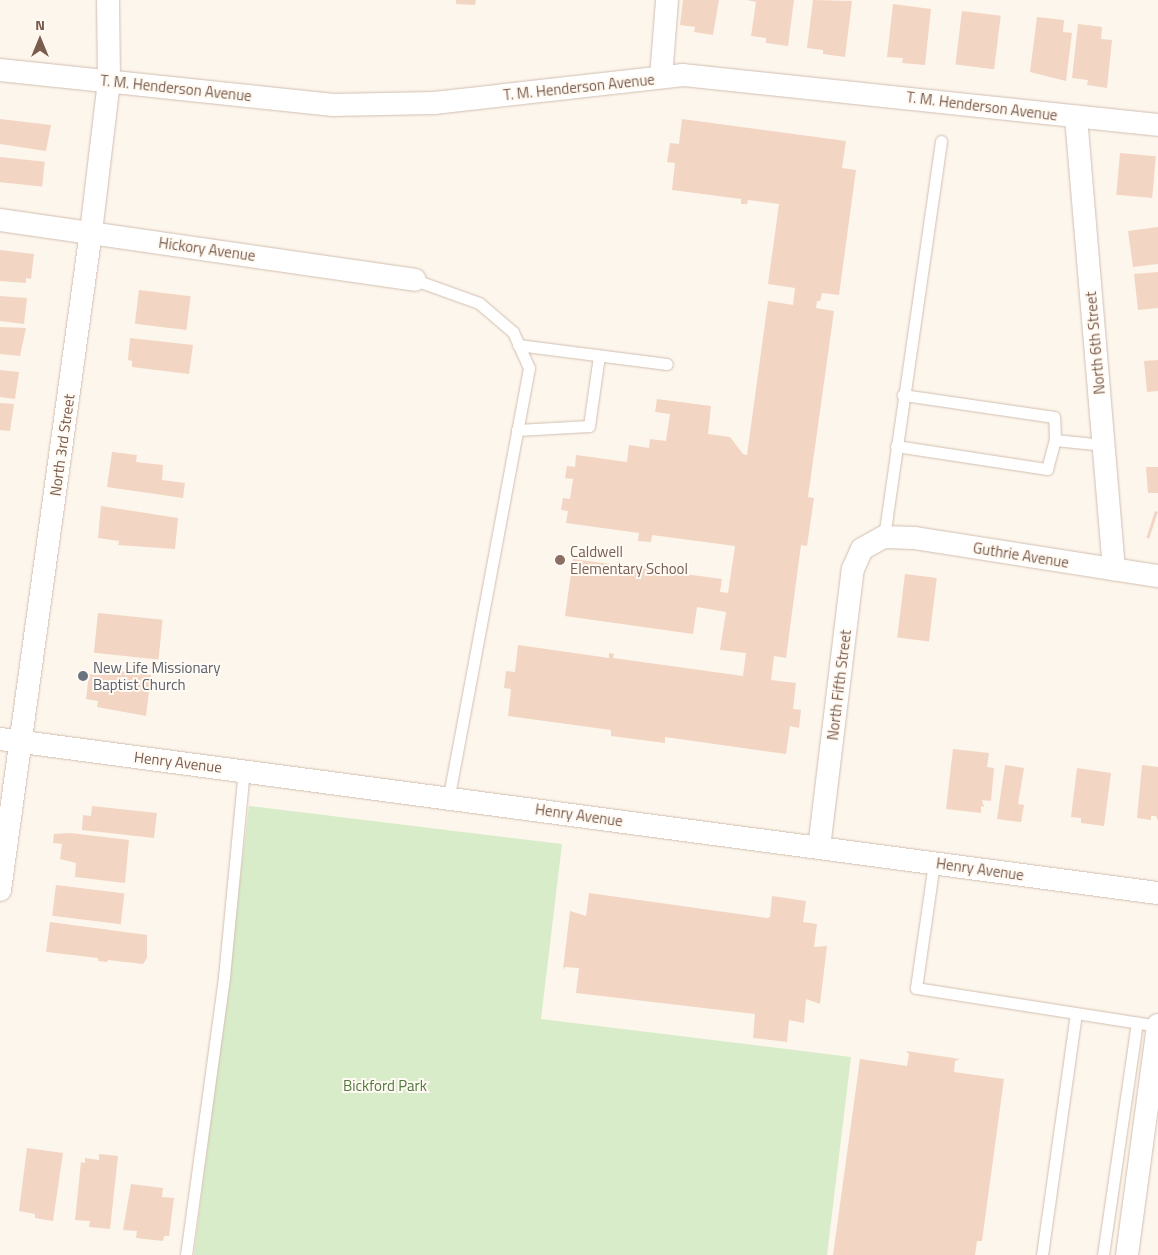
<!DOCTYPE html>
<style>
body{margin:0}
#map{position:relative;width:1158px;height:1255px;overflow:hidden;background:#fdf6ec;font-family:"Titillium Web",sans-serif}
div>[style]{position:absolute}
.green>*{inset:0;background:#d8ecc9}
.building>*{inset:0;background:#f3d5c3;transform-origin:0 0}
.roads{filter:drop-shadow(0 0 1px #d1beb0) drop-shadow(0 0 1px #d1beb0)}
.service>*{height:11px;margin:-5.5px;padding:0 5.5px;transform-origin:5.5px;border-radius:5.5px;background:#fff}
.minor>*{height:22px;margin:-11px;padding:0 11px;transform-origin:11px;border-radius:11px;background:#fff}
.dots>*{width:14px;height:14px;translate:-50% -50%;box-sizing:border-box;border:2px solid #fffaf3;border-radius:50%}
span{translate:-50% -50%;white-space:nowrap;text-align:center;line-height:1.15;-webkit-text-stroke:4px #fffaf3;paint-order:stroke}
.street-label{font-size:15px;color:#7a5c4d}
.education-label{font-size:15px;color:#785e54}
.left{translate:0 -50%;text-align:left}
.worship-label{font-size:15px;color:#5b616d}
.park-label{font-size:15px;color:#537a41}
.north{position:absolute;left:15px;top:15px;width:50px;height:50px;-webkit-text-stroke:4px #fffaf3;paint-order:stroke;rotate:0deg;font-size:14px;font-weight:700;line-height:20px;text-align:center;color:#7a5c4d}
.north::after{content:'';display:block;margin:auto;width:18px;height:22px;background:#7a5c4d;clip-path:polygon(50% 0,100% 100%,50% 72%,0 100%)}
</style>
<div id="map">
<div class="green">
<div style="clip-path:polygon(249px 806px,562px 844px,541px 1019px,851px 1057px,827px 1255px,194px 1255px)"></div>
</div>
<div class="building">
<div style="clip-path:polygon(456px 0,476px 0,475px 5px,456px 4px)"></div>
<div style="clip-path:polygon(683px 0,719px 0,713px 35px,694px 32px,695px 27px,680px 25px)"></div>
<div style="clip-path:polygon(747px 0,794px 0,788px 46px,766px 43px,766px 38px,751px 36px,756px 2px)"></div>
<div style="clip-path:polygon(813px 0,852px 1px,845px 57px,823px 54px,823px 50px,807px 48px)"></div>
<div style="clip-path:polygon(893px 4px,931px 9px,925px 65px,902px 63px,903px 58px,887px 57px)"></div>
<div style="left:962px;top:11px;width:39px;height:54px;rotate:7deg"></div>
<div style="clip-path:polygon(1037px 17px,1064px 20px,1063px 32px,1072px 33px,1066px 81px,1030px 72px)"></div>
<div style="clip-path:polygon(1078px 24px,1102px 27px,1101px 39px,1112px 40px,1107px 88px,1087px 85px,1088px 80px,1072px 78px)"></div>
<div style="clip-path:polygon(0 119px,51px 125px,46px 151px,0 144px)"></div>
<div style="clip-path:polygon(682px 119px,846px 141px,842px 168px,856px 170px,839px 295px,822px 293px,820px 301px,817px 301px,816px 308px,834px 311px,808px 497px,814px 498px,807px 546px,801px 545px,786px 658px,774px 656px,771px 680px,796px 683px,793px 709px,801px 710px,799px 728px,790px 726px,786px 754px,665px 737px,665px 743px,611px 736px,611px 730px,508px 716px,511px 689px,504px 688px,506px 671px,515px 672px,518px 645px,609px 658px,609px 653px,614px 654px,613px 658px,743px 676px,746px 653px,720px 650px,726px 612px,697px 607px,693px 634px,565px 616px,573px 559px,722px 579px,720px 592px,728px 593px,735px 546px,652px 535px,651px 542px,638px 541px,639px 533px,566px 523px,568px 511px,561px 510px,563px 498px,570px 499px,573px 479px,565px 478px,567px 466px,575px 467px,576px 455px,627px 462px,629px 445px,649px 448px,650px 439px,666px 441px,670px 414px,655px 412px,657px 399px,711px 406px,708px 434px,730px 437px,743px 454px,747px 455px,768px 301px,793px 305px,795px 288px,768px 284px,779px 204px,748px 200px,747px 204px,741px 204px,741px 199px,672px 190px,675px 163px,667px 162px,670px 143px,679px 144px)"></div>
<div style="left:1120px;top:153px;width:36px;height:42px;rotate:5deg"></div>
<div style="left:0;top:157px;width:45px;height:25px;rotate:6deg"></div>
<div style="clip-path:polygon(1158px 227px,1158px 264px,1133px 267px,1128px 231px)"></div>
<div style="clip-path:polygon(0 250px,34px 254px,31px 279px,26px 278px,26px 283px,0 281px)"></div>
<div style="clip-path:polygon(1158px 272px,1158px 308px,1138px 310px,1134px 274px)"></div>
<div style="left:139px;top:290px;width:52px;height:34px;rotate:7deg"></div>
<div style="clip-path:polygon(0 296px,27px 298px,24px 324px,0 321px)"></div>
<div style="clip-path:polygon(0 327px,26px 328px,20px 356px,0 354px)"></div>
<div style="clip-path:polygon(130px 338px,193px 345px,189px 374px,132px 367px,132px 361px,128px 360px)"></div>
<div style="clip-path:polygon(1158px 360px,1158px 391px,1147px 392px,1144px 361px)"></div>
<div style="clip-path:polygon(0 370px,19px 372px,15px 399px,0 397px)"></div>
<div style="clip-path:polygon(0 403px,14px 404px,10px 431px,0 430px)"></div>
<div style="clip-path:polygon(112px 452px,137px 455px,136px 462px,163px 465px,162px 480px,185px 483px,183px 498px,107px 487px)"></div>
<div style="clip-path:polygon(1146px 467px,1158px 467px,1158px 493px,1148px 493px)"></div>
<div style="clip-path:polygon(101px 506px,178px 518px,175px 549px,118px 545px,119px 541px,98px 538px)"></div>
<div style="left:1155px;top:511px;width:3px;height:28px;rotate:18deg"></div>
<div style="left:905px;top:574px;width:32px;height:64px;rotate:7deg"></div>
<div style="left:98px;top:613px;width:65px;height:40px;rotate:6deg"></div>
<div style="clip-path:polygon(101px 669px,151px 675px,146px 716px,97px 707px,98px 701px,86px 699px,89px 674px,100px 675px)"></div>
<div style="clip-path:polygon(953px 749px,989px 753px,987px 767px,994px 768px,991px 801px,982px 800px,984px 807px,981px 806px,981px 813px,946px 809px)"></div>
<div style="clip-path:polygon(1005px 765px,1024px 768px,1018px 804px,1024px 805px,1021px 822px,997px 819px)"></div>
<div style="clip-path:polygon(1142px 765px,1158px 767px,1158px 821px,1156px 816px,1151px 816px,1151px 820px,1137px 818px)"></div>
<div style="clip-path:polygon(1077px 768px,1111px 773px,1104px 826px,1081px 823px,1081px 818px,1071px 817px)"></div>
<div style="clip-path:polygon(92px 806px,157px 813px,154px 838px,82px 830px,83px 815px,91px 816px)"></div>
<div style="clip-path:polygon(70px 833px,129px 840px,125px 883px,75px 877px,76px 863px,60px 859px,62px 844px,53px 843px,54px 834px)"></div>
<div style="left:56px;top:885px;width:69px;height:31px;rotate:7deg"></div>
<div style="clip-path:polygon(589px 893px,767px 918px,770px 917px,772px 896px,806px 901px,803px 922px,817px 924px,814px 947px,827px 946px,820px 1004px,806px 999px,804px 1023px,789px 1020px,787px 1042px,753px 1038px,755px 1014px,576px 993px,579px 968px,565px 967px,563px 970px,570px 911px,586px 916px)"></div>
<div style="clip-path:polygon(50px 922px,147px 935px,147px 958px,143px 964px,108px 960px,107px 962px,98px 961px,98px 958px,46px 952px)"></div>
<div style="clip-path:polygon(906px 1051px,960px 1059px,955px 1061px,954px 1072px,1004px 1079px,982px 1241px,977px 1241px,975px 1255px,833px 1255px,860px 1059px,907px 1066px,909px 1054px)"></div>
<div style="clip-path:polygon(27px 1148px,63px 1153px,53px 1221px,35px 1218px,35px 1214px,19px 1211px)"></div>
<div style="clip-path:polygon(99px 1154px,118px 1156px,110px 1229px,89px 1227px,90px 1221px,75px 1220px,81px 1162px,85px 1163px,85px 1158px,99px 1160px)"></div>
<div style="clip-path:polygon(131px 1184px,163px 1188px,162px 1197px,174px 1198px,169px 1236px,164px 1236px,163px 1241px,136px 1238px,137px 1231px,123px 1230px)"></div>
</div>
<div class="roads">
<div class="service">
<div style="left:415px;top:280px;width:68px;rotate:19.8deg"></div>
<div style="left:479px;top:303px;width:45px;rotate:40.5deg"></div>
<div style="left:513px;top:332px;width:39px;rotate:66deg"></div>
<div style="left:529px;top:368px;width:436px;rotate:100.6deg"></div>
<div style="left:518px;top:345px;width:150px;rotate:7.3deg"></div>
<div style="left:517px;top:430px;width:72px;rotate:-3.2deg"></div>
<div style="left:589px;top:426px;width:71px;rotate:-81.9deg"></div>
<div style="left:1055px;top:440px;width:49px;rotate:5.8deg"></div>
<div style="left:896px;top:446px;width:153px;rotate:8.7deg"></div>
<div style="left:1047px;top:469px;width:30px;rotate:-75deg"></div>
<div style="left:1055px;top:440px;width:23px;rotate:-92deg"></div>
<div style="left:1054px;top:417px;width:153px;rotate:-171.7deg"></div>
<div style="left:884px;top:537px;width:400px;rotate:-81.8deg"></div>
<div style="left:934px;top:863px;width:126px;rotate:98.2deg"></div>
<div style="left:916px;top:988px;width:245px;rotate:8.9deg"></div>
<div style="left:186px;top:1255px;width:281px;rotate:-82.2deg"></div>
<div style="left:224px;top:977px;width:208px;rotate:-84.5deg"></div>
<div style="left:1042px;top:1255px;width:244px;rotate:-82deg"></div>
<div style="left:1103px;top:1255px;width:235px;rotate:-81.7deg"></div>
</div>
<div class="minor">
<div style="left:0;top:70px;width:335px;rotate:6deg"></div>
<div style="left:333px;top:105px;width:101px;rotate:-1.1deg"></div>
<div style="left:434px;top:103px;width:251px;rotate:-6.4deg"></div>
<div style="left:683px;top:75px;width:478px;rotate:6deg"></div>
<div style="left:661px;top:77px;width:77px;rotate:-85.5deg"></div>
<div style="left:1076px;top:117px;width:454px;rotate:85.2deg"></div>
<div style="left:0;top:220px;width:419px;rotate:8.2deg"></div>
<div style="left:0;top:739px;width:1168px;rotate:7.58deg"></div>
<div style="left:819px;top:848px;width:281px;rotate:-83.1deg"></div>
<div style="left:853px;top:569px;width:22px;rotate:-66deg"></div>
<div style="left:862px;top:549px;width:25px;rotate:-29deg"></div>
<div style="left:884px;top:537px;width:31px;rotate:2deg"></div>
<div style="left:915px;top:538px;width:246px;rotate:8.9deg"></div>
<div style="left:0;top:890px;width:664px;rotate:-82.13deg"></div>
<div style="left:91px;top:232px;width:153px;rotate:-83.2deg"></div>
<div style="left:109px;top:80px;width:80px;rotate:-90.7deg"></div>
<div style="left:1127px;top:1255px;width:232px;rotate:-82.3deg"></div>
</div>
</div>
<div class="dots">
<div style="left:560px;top:560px;background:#8d6e63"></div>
<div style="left:83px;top:676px;background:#6b7280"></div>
</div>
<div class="street-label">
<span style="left:579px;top:87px;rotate:-6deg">T. M. Henderson Avenue</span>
<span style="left:176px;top:88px;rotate:6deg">T. M. Henderson Avenue</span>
<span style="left:982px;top:106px;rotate:7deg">T. M. Henderson Avenue</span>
<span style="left:207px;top:249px;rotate:8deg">Hickory Avenue</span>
<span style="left:1095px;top:343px;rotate:-95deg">North 6th Street</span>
<span style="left:62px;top:445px;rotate:-82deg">North 3rd Street</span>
<span style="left:1021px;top:555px;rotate:9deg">Guthrie Avenue</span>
<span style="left:839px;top:685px;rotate:-83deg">North Fifth Street</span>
<span style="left:178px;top:762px;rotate:7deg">Henry Avenue</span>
<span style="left:579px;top:815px;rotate:8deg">Henry Avenue</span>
<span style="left:980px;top:869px;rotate:8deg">Henry Avenue</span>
</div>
<div class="education-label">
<span class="left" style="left:570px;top:560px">Caldwell<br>Elementary School</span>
</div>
<div class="worship-label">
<span class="left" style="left:93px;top:676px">New Life Missionary<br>Baptist Church</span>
</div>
<div class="park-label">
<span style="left:385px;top:1086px">Bickford Park</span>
</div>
<div class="north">N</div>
</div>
